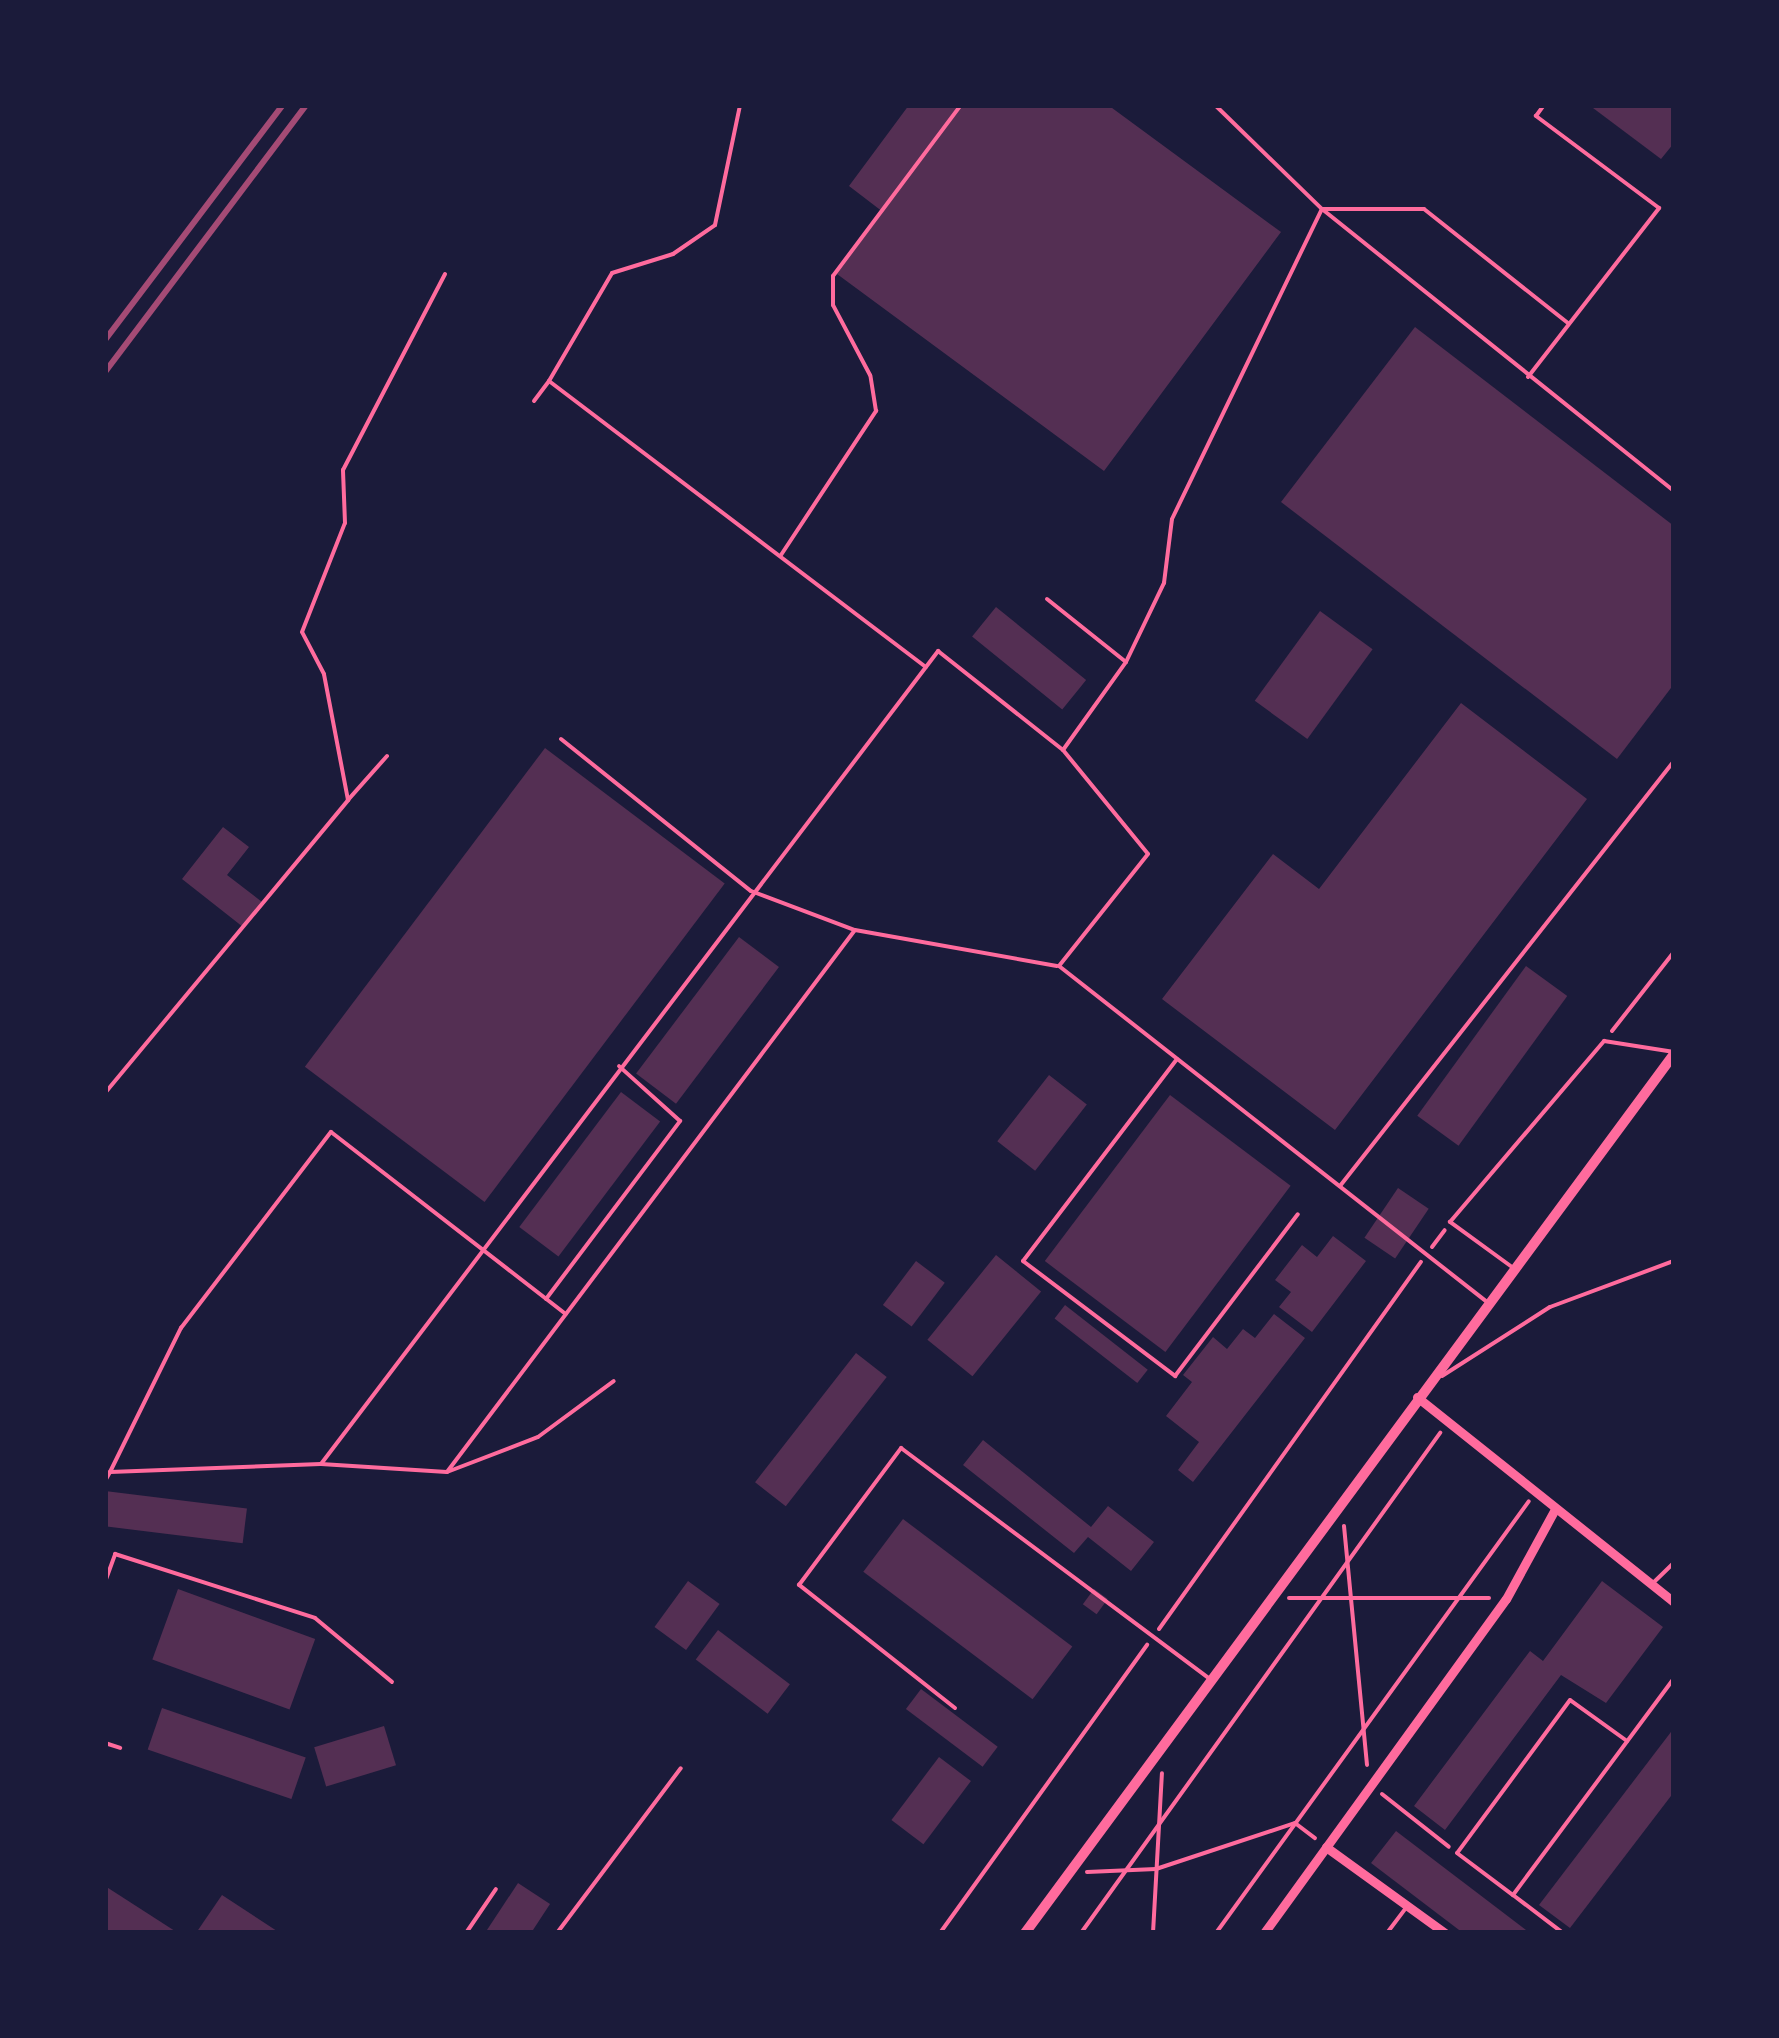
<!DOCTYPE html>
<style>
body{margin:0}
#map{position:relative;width:1779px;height:2038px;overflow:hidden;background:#1b1b3a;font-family:"DejaVu Sans",sans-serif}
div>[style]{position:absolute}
.building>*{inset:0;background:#542f53;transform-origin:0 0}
.path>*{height:4px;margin:-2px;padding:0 2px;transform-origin:2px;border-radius:2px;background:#ff6b9d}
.service>*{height:4px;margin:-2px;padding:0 2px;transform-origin:2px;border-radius:2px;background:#ff6b9d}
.minor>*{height:9px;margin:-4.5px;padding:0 4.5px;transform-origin:4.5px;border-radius:4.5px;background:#ff6b9d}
.tertiary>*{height:10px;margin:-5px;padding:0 5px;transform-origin:5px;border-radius:5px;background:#ff6b9d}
.rail>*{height:6px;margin:-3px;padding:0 3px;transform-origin:3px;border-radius:3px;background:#a44b75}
span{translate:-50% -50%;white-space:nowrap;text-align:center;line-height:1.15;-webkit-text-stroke:8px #1b1b3a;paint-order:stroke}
.frame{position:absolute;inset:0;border:108px solid #1b1b3a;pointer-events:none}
</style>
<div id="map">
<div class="building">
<div style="clip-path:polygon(909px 105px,1108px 105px,1281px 232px,1104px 471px,837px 274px,883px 212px,849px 186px)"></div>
<div style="clip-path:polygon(1589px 105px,1674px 105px,1674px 143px,1661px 159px)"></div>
<div style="clip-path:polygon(1415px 327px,1674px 526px,1674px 684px,1617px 759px,1281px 502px)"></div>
<div style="left:996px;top:607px;width:116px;height:38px;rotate:39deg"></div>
<div style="left:1320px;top:611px;width:65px;height:111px;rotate:36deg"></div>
<div style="clip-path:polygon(1461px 703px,1587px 799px,1335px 1130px,1162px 999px,1273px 854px,1319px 889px)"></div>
<div style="left:545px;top:748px;width:225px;height:399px;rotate:37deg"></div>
<div style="clip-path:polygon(223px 827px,249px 847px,227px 875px,262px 902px,243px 927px,182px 879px)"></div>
<div style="left:739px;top:937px;width:50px;height:171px;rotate:37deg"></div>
<div style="left:1526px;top:966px;width:51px;height:185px;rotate:36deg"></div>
<div style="left:1049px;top:1075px;width:48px;height:84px;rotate:38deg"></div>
<div style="left:621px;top:1092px;width:49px;height:169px;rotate:37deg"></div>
<div style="left:1170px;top:1095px;width:151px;height:208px;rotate:37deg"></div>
<div style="left:1398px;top:1188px;width:37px;height:60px;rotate:34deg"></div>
<div style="clip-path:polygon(1333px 1236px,1366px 1261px,1312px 1332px,1279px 1307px,1291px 1292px,1275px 1280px,1302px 1245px,1317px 1257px)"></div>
<div style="left:996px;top:1255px;width:58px;height:109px;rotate:39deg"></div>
<div style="left:916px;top:1261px;width:36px;height:55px;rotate:37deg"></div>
<div style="left:1065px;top:1305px;width:105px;height:17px;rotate:38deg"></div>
<div style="clip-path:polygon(1274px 1314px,1305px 1338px,1193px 1482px,1178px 1470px,1199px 1442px,1166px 1416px,1192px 1382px,1183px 1375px,1213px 1337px,1227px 1349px,1243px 1329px,1255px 1338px)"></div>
<div style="left:856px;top:1353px;width:39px;height:164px;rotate:38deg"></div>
<div style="clip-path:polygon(983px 1440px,1091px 1527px,1108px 1506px,1154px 1542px,1131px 1571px,1088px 1537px,1074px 1553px,963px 1465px)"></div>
<div style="left:105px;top:1491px;width:143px;height:35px;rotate:7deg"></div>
<div style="left:903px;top:1519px;width:212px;height:66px;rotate:37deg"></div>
<div style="left:688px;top:1581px;width:39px;height:57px;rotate:36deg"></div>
<div style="clip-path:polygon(1602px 1581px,1663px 1627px,1606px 1703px,1561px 1675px,1445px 1830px,1414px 1806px,1530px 1651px,1543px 1661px)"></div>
<div style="left:178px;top:1589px;width:146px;height:75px;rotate:20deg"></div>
<div style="left:1094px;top:1589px;width:17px;height:19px;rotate:36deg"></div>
<div style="left:718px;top:1630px;width:90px;height:37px;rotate:37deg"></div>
<div style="left:921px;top:1689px;width:96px;height:25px;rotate:37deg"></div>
<div style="left:162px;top:1708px;width:152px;height:44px;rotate:19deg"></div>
<div style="left:384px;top:1726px;width:41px;height:73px;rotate:73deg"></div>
<div style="clip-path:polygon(1674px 1728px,1674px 1792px,1570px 1928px,1539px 1905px)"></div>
<div style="left:939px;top:1757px;width:40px;height:79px;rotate:37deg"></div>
<div style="clip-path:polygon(1396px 1831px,1530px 1933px,1463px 1933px,1371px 1863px)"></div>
<div style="clip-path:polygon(518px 1883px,550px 1904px,531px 1933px,485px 1933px)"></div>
<div style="clip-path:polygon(105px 1886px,178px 1933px,105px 1933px)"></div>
<div style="clip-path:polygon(222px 1895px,280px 1933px,196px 1933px)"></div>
</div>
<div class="path">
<div style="left:1612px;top:1031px;width:100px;rotate:-51.9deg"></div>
<div style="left:1432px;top:1247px;width:21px;rotate:-53deg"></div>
<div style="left:1344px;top:1526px;width:240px;rotate:84.5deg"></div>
<div style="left:1289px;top:1598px;width:200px"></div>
<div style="left:1159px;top:1629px;width:451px;rotate:-54.5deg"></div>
<div style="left:1382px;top:1794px;width:85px;rotate:38.3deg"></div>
<div style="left:1087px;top:1872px;width:69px;rotate:-2.5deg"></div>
<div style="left:1156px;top:1869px;width:146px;rotate:-18.3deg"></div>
<div style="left:1295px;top:1823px;width:25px;rotate:37deg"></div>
<div style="left:940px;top:1933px;width:355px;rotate:-54.3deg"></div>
<div style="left:1081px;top:1933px;width:616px;rotate:-54.32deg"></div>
<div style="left:1153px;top:1933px;width:160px;rotate:-86.8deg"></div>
<div style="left:1216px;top:1933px;width:533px;rotate:-54.08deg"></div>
</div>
<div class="service">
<div style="left:1215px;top:105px;width:149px;rotate:44.2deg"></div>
<div style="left:1322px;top:209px;width:451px;rotate:38.7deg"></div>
<div style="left:1528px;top:377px;width:214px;rotate:-52.2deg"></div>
<div style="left:1659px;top:208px;width:154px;rotate:-143.2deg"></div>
<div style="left:1536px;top:116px;width:14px;rotate:-54deg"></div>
<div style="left:549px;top:381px;width:125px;rotate:-59.7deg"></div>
<div style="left:612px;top:273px;width:64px;rotate:-17.3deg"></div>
<div style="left:673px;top:254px;width:51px;rotate:-34.6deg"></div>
<div style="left:715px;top:225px;width:123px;rotate:-78.2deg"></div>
<div style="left:534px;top:401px;width:25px;rotate:-53deg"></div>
<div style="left:549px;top:381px;width:473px;rotate:37.2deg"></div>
<div style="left:781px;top:555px;width:173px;rotate:-56.6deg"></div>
<div style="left:876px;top:411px;width:36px;rotate:-99deg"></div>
<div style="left:870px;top:375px;width:79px;rotate:-117.9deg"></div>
<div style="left:833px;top:305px;width:29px;rotate:-90deg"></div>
<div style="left:833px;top:276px;width:214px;rotate:-53.2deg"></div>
<div style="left:1047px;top:599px;width:101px;rotate:38.6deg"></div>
<div style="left:561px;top:739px;width:243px;rotate:38.7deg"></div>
<div style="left:751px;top:891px;width:111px;rotate:20.6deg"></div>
<div style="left:855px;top:930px;width:205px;rotate:10.1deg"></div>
<div style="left:1063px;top:750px;width:108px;rotate:-54.4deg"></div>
<div style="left:1126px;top:662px;width:88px;rotate:-64.3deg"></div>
<div style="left:1164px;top:583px;width:64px;rotate:-82.9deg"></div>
<div style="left:1172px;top:519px;width:344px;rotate:-64.2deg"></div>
<div style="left:1322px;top:209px;width:102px"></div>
<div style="left:1424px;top:209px;width:184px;rotate:38.4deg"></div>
<div style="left:387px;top:756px;width:59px;rotate:131.6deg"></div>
<div style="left:348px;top:800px;width:128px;rotate:-100.8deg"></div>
<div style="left:324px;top:674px;width:47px;rotate:-117.6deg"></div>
<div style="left:302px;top:632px;width:117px;rotate:-68.5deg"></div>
<div style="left:345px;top:523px;width:53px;rotate:-92.2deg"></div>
<div style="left:343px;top:470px;width:221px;rotate:-62.5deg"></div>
<div style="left:1177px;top:1059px;width:254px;rotate:127.3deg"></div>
<div style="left:1023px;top:1261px;width:191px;rotate:37.1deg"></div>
<div style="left:1175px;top:1376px;width:203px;rotate:-52.8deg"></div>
<div style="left:105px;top:1093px;width:381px;rotate:-50.3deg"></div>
<div style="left:1340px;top:1186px;width:541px;rotate:-51.84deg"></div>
<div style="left:1512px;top:1267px;width:77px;rotate:-144deg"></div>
<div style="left:1450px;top:1222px;width:238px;rotate:-49.6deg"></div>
<div style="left:1604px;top:1041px;width:71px;rotate:8.9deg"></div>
<div style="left:546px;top:1299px;width:223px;rotate:-53deg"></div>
<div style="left:680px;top:1121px;width:82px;rotate:-138deg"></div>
<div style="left:1442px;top:1376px;width:128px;rotate:-32.6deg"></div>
<div style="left:1550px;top:1307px;width:132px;rotate:-20.4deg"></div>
<div style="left:321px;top:1464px;width:126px;rotate:3.6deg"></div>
<div style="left:447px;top:1472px;width:97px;rotate:-21deg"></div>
<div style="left:538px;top:1437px;width:94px;rotate:-36.4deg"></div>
<div style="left:110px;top:1472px;width:161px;rotate:-63.8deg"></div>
<div style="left:181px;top:1328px;width:247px;rotate:-52.6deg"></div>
<div style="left:331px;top:1132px;width:297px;rotate:37.8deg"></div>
<div style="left:447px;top:1472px;width:678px;rotate:-53.03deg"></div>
<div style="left:105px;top:1481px;width:10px;rotate:-61deg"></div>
<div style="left:110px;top:1472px;width:211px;rotate:-2.2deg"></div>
<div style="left:321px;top:1464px;width:1021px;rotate:-52.8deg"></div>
<div style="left:938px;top:651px;width:159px;rotate:38.4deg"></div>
<div style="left:1063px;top:750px;width:134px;rotate:50.7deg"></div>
<div style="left:1148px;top:854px;width:143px;rotate:128.5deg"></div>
<div style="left:1059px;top:966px;width:544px;rotate:38.13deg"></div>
<div style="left:105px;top:1582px;width:30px;rotate:-70deg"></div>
<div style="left:115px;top:1554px;width:210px;rotate:17.7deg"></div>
<div style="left:315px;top:1618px;width:100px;rotate:39.7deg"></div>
<div style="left:1654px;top:1582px;width:28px;rotate:-44deg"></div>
<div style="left:955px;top:1708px;width:199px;rotate:-141.7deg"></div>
<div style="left:799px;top:1585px;width:171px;rotate:-53.3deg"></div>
<div style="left:901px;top:1448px;width:386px;rotate:36.8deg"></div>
<div style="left:1627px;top:1741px;width:70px;rotate:-144.3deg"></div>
<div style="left:1570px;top:1700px;width:190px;rotate:126.4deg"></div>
<div style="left:1457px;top:1853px;width:70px;rotate:36.9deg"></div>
<div style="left:1513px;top:1895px;width:270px;rotate:-53.4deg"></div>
<div style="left:105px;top:1743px;width:16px;rotate:18deg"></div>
<div style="left:1513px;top:1895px;width:63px;rotate:37.2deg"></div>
<div style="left:466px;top:1933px;width:53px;rotate:-55.7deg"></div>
<div style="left:557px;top:1933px;width:206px;rotate:-53.1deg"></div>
<div style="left:1387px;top:1933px;width:34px;rotate:-53deg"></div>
</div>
<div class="minor">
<div style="left:1417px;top:1397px;width:329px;rotate:38.6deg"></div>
<div style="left:1326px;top:1847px;width:147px;rotate:35.9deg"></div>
<div style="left:1264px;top:1933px;width:412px;rotate:-54.1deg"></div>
<div style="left:1506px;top:1599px;width:102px;rotate:-61.4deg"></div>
</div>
<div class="tertiary">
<div style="left:1025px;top:1933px;width:1093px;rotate:-53.56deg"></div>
</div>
<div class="rail">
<div style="left:105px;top:340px;width:295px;rotate:-52.9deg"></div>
<div style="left:105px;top:372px;width:334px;rotate:-53deg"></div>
</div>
<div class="frame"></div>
</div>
